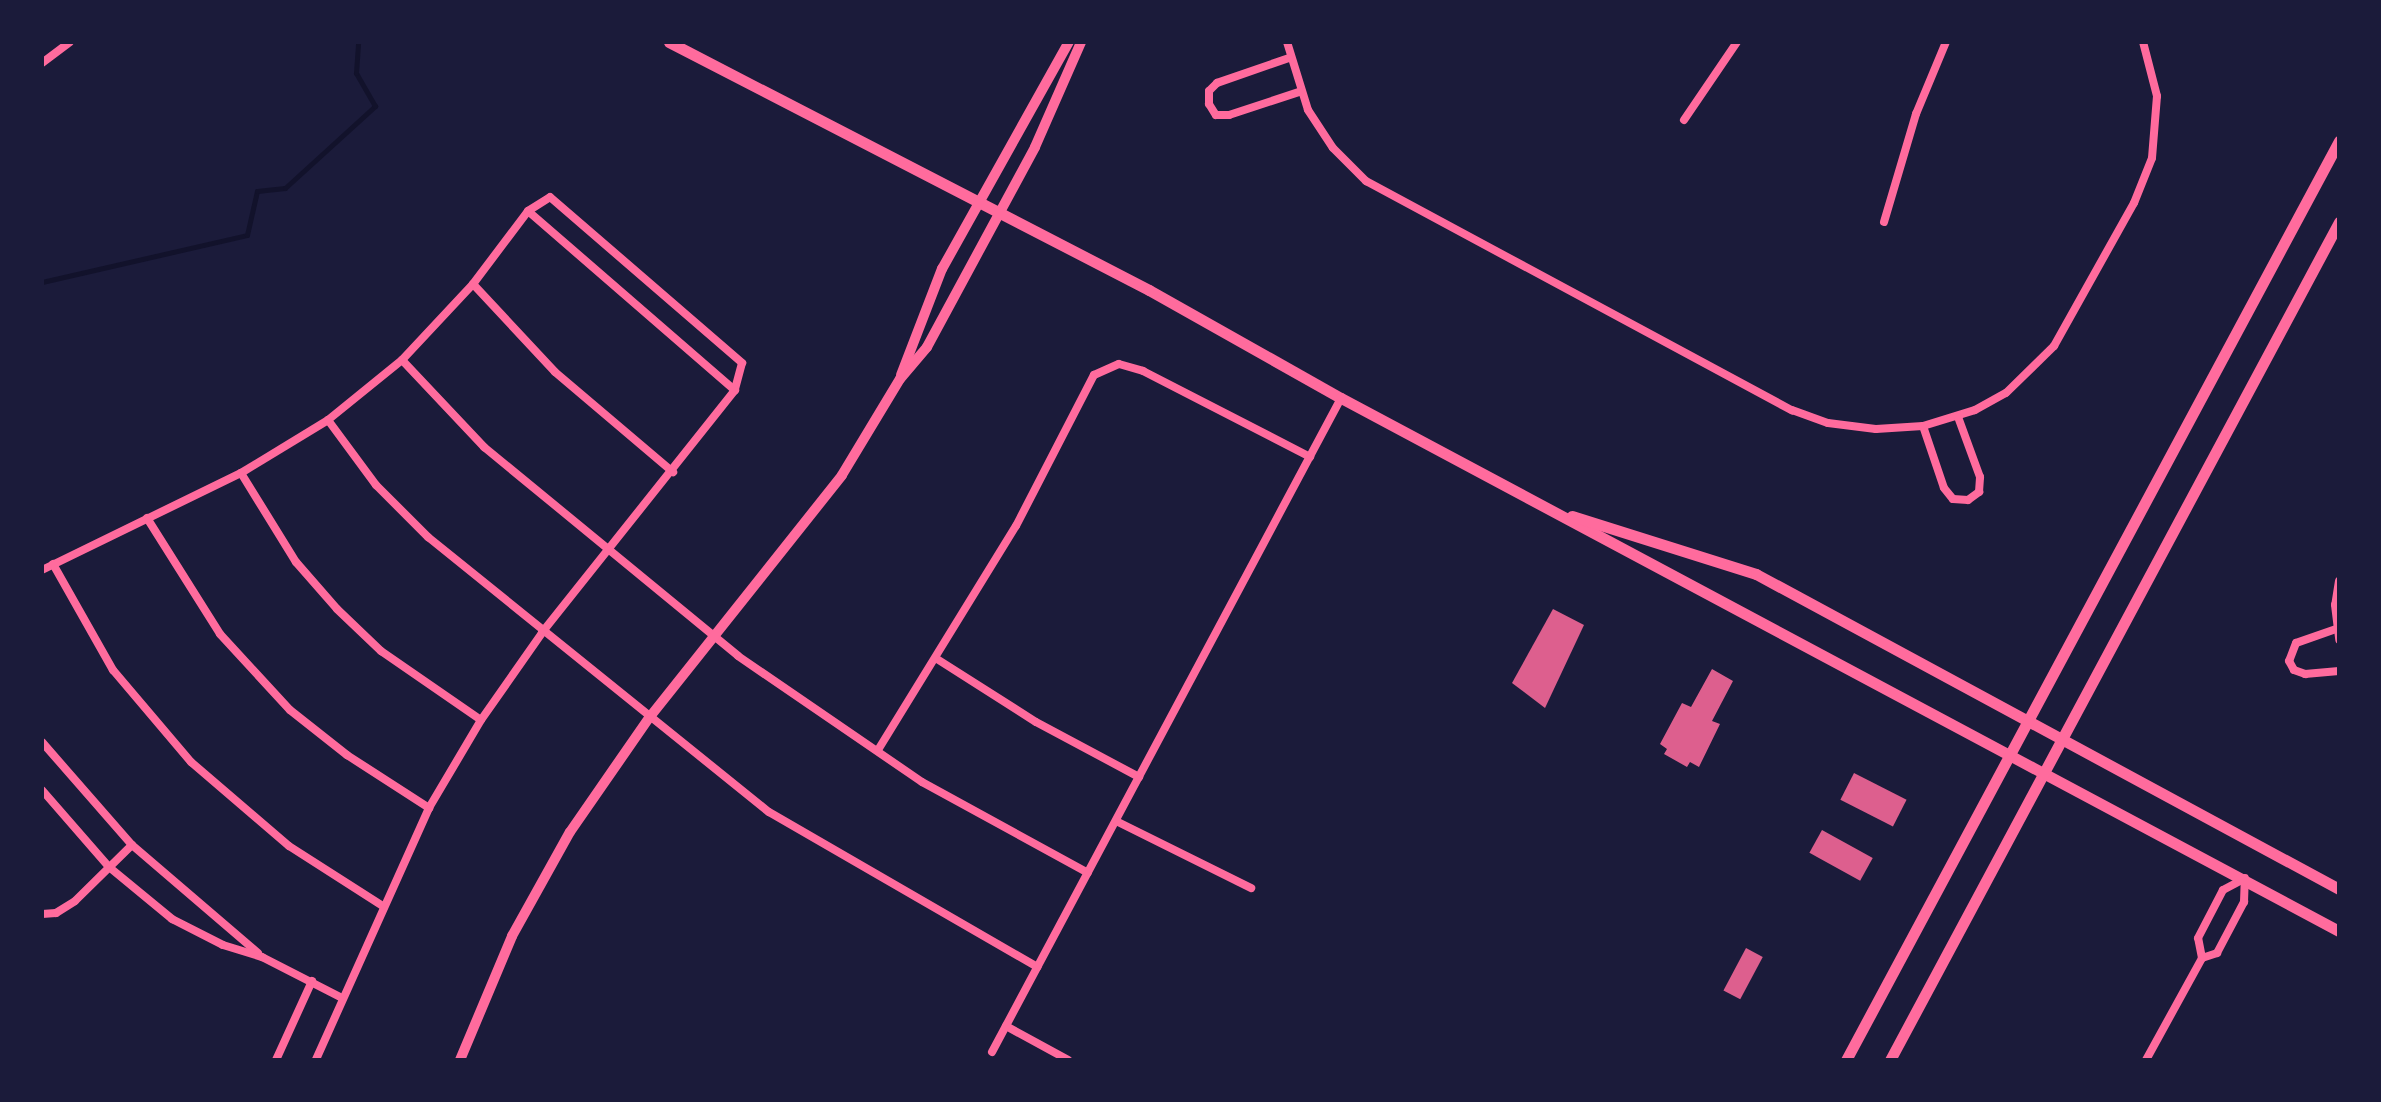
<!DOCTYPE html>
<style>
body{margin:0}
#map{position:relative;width:2381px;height:1102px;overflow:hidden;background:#1b1b3a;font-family:Barlow,sans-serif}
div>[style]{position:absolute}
.stream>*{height:5px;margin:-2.5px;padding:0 2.5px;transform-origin:2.5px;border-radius:2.5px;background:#12122b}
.building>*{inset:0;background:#dd5f8e;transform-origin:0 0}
.minor>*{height:8px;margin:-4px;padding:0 4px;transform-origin:4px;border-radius:4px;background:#ff6b9d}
.tertiary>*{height:10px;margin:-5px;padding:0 5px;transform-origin:5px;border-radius:5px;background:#ff6b9d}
.secondary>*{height:11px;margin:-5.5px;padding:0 5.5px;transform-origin:5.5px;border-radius:5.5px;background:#ff6b9d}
span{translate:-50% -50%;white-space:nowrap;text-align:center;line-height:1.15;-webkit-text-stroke:8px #1b1b3a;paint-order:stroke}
.frame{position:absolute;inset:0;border:44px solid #1b1b3a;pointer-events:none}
</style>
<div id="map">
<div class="stream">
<div style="left:42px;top:282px;width:210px;rotate:-12.9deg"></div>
<div style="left:247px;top:235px;width:45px;rotate:-77.2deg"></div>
<div style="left:257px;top:191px;width:28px;rotate:-6deg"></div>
<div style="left:285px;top:188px;width:122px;rotate:-42.3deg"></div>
<div style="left:375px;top:106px;width:38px;rotate:-120deg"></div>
<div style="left:356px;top:73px;width:31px;rotate:-86deg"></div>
</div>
<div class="building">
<div style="clip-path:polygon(1553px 609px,1584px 625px,1545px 708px,1512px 683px)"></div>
<div style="clip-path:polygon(1712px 669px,1733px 681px,1712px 721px,1720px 724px,1699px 767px,1690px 762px,1687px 767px,1664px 754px,1667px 749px,1660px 744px,1682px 703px,1691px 707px)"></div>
<div style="left:1854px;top:773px;width:59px;height:30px;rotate:27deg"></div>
<div style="left:1822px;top:830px;width:58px;height:26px;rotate:29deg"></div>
<div style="left:1746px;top:948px;width:19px;height:48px;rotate:28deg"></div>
</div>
<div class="minor">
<div style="left:1287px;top:42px;width:71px;rotate:72.8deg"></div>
<div style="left:1308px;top:110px;width:45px;rotate:56.7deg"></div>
<div style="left:1333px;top:148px;width:47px;rotate:45deg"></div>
<div style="left:1366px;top:181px;width:484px;rotate:28.3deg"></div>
<div style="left:1792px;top:410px;width:38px;rotate:20deg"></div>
<div style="left:1828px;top:423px;width:48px;rotate:7.1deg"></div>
<div style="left:1876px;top:429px;width:47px;rotate:-3.7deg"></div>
<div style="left:1923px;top:426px;width:54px;rotate:-17.1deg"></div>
<div style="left:1975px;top:410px;width:35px;rotate:-29deg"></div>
<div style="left:2006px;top:393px;width:67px;rotate:-44.4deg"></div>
<div style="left:2054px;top:346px;width:164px;rotate:-60.8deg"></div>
<div style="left:2134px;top:203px;width:48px;rotate:-68.2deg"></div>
<div style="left:2152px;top:158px;width:62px;rotate:-85.4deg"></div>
<div style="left:2157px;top:96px;width:56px;rotate:-104.5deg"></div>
<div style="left:1289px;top:58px;width:76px;rotate:160.9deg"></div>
<div style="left:1217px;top:83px;width:11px;rotate:135deg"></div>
<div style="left:1209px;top:91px;width:13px;rotate:90deg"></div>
<div style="left:1209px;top:104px;width:13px;rotate:58deg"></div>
<div style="left:1216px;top:115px;width:13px"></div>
<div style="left:1229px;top:115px;width:74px;rotate:-18.2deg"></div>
<div style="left:42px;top:63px;width:35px;rotate:-37deg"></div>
<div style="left:1684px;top:120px;width:94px;rotate:-55.8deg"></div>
<div style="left:528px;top:211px;width:274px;rotate:40.9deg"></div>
<div style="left:1884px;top:222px;width:113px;rotate:-73.5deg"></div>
<div style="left:1916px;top:114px;width:78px;rotate:-67.4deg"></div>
<div style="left:473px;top:284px;width:120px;rotate:47deg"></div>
<div style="left:555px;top:372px;width:155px;rotate:40.3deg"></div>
<div style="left:402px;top:360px;width:120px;rotate:46.7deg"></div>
<div style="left:484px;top:447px;width:329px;rotate:39.4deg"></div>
<div style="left:738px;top:656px;width:223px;rotate:34.4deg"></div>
<div style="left:922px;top:782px;width:189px;rotate:28.7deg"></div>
<div style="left:328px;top:420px;width:81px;rotate:53.6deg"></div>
<div style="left:376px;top:485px;width:74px;rotate:45deg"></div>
<div style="left:428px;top:537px;width:438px;rotate:38.9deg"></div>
<div style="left:769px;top:812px;width:310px;rotate:30deg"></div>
<div style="left:1923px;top:426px;width:65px;rotate:71.3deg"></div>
<div style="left:1944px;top:488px;width:14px;rotate:51deg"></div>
<div style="left:1953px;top:499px;width:15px;rotate:4deg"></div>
<div style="left:1968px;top:500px;width:14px;rotate:-36deg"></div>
<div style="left:1979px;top:492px;width:15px;rotate:-86deg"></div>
<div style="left:1980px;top:477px;width:64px;rotate:-110.1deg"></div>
<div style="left:241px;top:473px;width:105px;rotate:58.3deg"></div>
<div style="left:296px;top:562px;width:62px;rotate:48.9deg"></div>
<div style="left:337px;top:609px;width:61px;rotate:43.7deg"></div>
<div style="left:381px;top:651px;width:121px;rotate:34.6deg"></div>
<div style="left:147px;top:518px;width:137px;rotate:57.8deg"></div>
<div style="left:220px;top:634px;width:103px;rotate:47.4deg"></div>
<div style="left:290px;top:710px;width:73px;rotate:38.3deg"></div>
<div style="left:347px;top:755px;width:98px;rotate:32.9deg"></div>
<div style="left:53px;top:564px;width:122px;rotate:60.5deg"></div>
<div style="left:113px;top:670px;width:121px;rotate:49.7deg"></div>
<div style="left:191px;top:762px;width:129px;rotate:40.6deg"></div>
<div style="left:289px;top:846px;width:112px;rotate:32.6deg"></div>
<div style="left:42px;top:570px;width:221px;rotate:-26deg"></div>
<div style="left:241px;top:473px;width:102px;rotate:-31.3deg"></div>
<div style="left:328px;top:420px;width:95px;rotate:-39deg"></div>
<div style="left:402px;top:360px;width:104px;rotate:-46.9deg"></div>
<div style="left:473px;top:284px;width:91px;rotate:-53deg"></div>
<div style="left:528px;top:211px;width:26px;rotate:-32deg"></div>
<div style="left:550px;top:197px;width:254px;rotate:40.8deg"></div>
<div style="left:742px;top:363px;width:28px;rotate:105deg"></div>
<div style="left:735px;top:390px;width:310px;rotate:128.5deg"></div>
<div style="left:542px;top:633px;width:106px;rotate:125deg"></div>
<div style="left:481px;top:720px;width:102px;rotate:120.6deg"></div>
<div style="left:429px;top:808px;width:276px;rotate:114.2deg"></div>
<div style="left:2339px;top:581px;width:24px;rotate:99deg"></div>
<div style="left:2335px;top:605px;width:35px;rotate:83deg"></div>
<div style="left:2336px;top:629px;width:42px;rotate:160.7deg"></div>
<div style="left:2296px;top:643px;width:19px;rotate:111deg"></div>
<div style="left:2289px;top:661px;width:10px;rotate:61deg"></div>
<div style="left:2294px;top:670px;width:12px;rotate:20deg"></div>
<div style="left:2305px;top:674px;width:34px;rotate:-5deg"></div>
<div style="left:937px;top:659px;width:117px;rotate:32.5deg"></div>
<div style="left:1036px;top:722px;width:117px;rotate:28.1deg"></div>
<div style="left:42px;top:742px;width:137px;rotate:48.9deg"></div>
<div style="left:132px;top:845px;width:166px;rotate:40.6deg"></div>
<div style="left:878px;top:750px;width:263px;rotate:-58.4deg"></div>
<div style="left:1016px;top:526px;width:170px;rotate:-62.7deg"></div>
<div style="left:1094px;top:375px;width:27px;rotate:-24deg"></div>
<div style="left:1119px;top:364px;width:25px;rotate:16deg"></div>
<div style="left:1143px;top:371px;width:188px;rotate:27.2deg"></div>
<div style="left:42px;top:790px;width:102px;rotate:49deg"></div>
<div style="left:109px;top:867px;width:82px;rotate:39.5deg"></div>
<div style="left:172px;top:919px;width:57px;rotate:27deg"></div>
<div style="left:223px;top:945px;width:41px;rotate:17.1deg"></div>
<div style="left:262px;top:957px;width:90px;rotate:27.1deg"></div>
<div style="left:1116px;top:821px;width:151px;rotate:26.4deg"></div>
<div style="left:42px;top:914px;width:14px;rotate:-4deg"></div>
<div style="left:56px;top:913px;width:22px;rotate:-32deg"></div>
<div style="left:75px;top:901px;width:80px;rotate:-44.5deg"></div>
<div style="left:2202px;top:958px;width:16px;rotate:-18deg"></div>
<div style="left:2217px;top:953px;width:58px;rotate:-62.1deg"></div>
<div style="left:2244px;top:902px;width:24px;rotate:-88deg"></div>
<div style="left:1006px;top:1026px;width:71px;rotate:28.7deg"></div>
<div style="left:992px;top:1052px;width:741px;rotate:-61.91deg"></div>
<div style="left:276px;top:1060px;width:87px;rotate:-65.5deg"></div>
<div style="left:2146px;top:1060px;width:116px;rotate:-61.2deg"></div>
<div style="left:2202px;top:958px;width:20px;rotate:-101deg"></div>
<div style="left:2198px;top:938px;width:54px;rotate:-62.5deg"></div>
<div style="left:2223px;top:890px;width:24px;rotate:-28deg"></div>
</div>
<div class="tertiary">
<div style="left:901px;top:375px;width:114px;rotate:-68.9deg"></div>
<div style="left:942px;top:269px;width:260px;rotate:-60.8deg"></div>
<div style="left:460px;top:1060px;width:134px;rotate:-67.2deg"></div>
<div style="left:512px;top:936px;width:119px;rotate:-60.9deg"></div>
<div style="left:570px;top:832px;width:139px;rotate:-55.3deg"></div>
<div style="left:649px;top:718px;width:310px;rotate:-51.5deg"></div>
<div style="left:842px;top:475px;width:112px;rotate:-58.9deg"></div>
<div style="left:900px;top:379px;width:42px;rotate:-49.8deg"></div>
<div style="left:927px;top:347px;width:227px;rotate:-61.6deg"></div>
<div style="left:1035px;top:147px;width:115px;rotate:-66.3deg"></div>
</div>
<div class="secondary">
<div style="left:669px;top:42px;width:540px;rotate:27.32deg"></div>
<div style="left:1149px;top:290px;width:220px;rotate:29.4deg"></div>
<div style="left:1341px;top:398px;width:1131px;rotate:28.11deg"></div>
<div style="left:1572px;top:516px;width:193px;rotate:17.5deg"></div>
<div style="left:1756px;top:574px;width:663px;rotate:28.38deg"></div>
<div style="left:1846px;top:1060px;width:1043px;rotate:-61.79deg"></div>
<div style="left:1890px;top:1060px;width:951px;rotate:-61.82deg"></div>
</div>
<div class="frame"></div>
</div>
